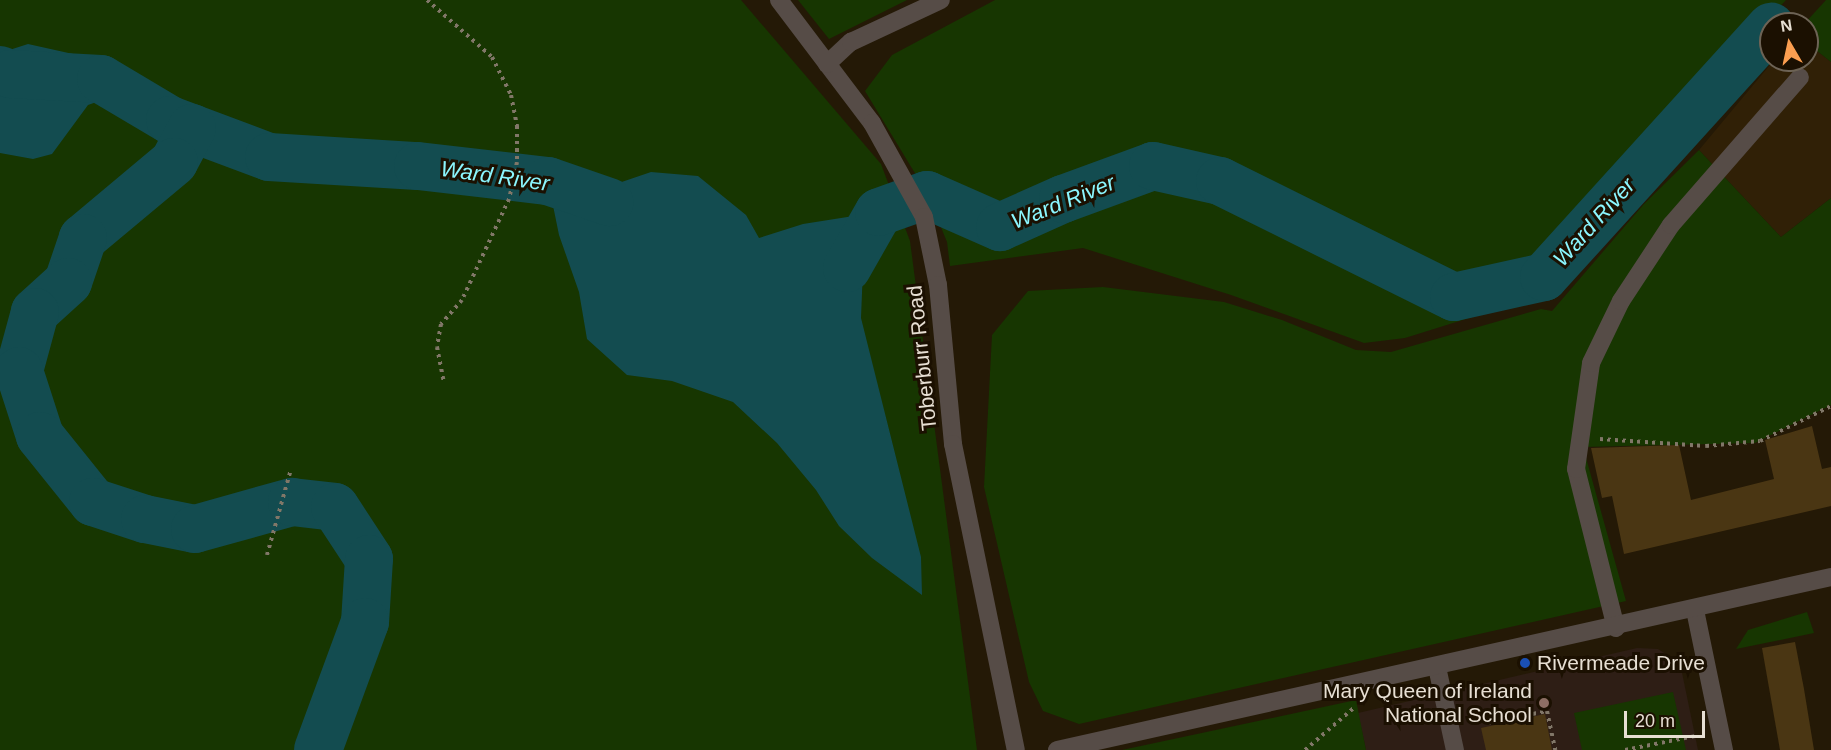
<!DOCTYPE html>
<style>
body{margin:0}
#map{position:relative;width:1831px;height:750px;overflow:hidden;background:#241906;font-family:Arial,sans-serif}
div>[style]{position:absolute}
.built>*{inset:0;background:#302006}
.education>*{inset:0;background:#2e1e15}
.green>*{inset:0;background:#173601}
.water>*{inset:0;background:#134c50}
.river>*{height:48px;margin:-24px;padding:0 24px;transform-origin:24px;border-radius:24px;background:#134c50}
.building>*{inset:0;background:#4a3613}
.path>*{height:4px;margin-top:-2px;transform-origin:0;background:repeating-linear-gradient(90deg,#817768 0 3px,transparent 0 7.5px)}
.minor>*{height:18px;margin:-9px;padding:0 9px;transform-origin:9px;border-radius:9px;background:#564c47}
.dots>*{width:16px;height:16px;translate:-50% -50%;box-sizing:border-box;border:3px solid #1b1001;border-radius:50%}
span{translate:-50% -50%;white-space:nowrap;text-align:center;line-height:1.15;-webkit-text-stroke:6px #1b1001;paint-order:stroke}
.street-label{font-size:21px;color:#e7dfd3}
.poi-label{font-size:21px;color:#e7dfd3}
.left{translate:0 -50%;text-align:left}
.right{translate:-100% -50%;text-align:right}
.water-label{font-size:22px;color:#8bf6fe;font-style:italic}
.north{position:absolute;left:1759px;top:12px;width:60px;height:60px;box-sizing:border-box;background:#1b1001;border:2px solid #6d6355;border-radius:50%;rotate:351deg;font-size:16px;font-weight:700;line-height:24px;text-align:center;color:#e7dfd3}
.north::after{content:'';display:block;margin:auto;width:21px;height:27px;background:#fb9e50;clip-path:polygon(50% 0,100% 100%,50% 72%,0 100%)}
.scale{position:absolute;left:1624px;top:711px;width:81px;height:27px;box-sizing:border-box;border:3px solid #e7dfd3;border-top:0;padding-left:8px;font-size:18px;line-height:21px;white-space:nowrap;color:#e7dfd3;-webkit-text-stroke:4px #1b1001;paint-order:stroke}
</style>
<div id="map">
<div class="built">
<div style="clip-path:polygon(1807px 43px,1831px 62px,1831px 198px,1781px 237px,1699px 150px,1774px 60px,1807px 60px)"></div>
</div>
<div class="education">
<div style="clip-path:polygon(1637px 648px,1658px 649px,1680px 663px,1698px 750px,1366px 750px,1358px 713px)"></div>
</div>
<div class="green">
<div style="clip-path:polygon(0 0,741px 0,881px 164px,910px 241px,977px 750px,0 750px)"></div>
<div style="clip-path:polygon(798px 0,907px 0,829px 39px)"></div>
<div style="clip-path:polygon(995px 0,1786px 0,1547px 265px,1531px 275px,1533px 298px,1405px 338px,1364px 343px,1231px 295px,1083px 248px,950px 266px,947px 242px,927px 193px,865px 91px,892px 55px)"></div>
<div style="clip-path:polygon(1826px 0,1831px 0,1831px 62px,1807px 43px,1804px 24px)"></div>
<div style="clip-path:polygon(1699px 150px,1781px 237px,1831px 198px,1831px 405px,1755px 443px,1583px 447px,1626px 601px,1079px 724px,1043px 711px,1029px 682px,984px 487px,992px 335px,1028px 291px,1103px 287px,1224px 302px,1282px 320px,1356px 350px,1391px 352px,1541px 309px,1552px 311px,1644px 204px)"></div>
<div style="clip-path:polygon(1807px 612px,1814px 633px,1736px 649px,1748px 630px)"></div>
<div style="clip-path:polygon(1673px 692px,1686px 750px,1582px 750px,1574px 713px)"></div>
<div style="clip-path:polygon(1356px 700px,1366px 750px,1122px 750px)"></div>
</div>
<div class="water">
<div style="clip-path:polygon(28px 44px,100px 60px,140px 85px,126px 111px,105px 99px,88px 105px,52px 154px,33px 159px,0 153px,0 53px)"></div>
<div style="clip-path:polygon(651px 172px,698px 176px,746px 215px,759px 238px,803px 224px,879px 212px,863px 268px,861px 318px,921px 557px,922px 595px,872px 558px,839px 526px,816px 490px,777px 443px,733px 402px,672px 381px,627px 375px,587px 339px,579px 292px,559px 235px,548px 181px,604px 188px)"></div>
</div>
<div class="river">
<div style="left:0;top:70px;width:11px;rotate:22deg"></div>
<div style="left:10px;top:74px;width:91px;rotate:3.1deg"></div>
<div style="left:101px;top:79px;width:80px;rotate:30.7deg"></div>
<div style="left:170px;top:120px;width:106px;rotate:20.5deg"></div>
<div style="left:269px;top:157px;width:149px;rotate:3.5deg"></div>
<div style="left:418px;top:166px;width:131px;rotate:6.6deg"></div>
<div style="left:548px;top:181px;width:65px;rotate:19deg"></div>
<div style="left:192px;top:128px;width:38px;rotate:118deg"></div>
<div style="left:174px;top:162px;width:119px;rotate:140.1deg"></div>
<div style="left:83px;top:238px;width:46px;rotate:108.8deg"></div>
<div style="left:68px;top:282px;width:45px;rotate:137.7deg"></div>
<div style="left:35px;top:312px;width:61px;rotate:105.2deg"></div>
<div style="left:19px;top:371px;width:68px;rotate:72.1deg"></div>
<div style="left:40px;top:436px;width:85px;rotate:51.2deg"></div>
<div style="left:93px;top:502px;width:55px;rotate:18.1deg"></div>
<div style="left:145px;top:519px;width:51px;rotate:11.3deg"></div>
<div style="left:195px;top:529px;width:101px;rotate:-15.6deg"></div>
<div style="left:292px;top:502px;width:43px;rotate:6.6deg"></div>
<div style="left:335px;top:507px;width:62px;rotate:56.8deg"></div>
<div style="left:369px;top:559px;width:63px;rotate:93.6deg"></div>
<div style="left:365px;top:622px;width:136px;rotate:110.2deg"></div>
<div style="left:847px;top:268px;width:64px;rotate:-60.3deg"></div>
<div style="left:879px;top:212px;width:51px;rotate:-19.5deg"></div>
<div style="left:927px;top:195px;width:80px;rotate:23.7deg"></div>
<div style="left:1000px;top:227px;width:69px;rotate:-24deg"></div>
<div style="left:1063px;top:199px;width:96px;rotate:-20.1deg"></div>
<div style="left:1153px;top:166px;width:69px;rotate:12.6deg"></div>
<div style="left:1220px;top:181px;width:261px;rotate:26.4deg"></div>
<div style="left:1454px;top:297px;width:92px;rotate:-12.5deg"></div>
<div style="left:1544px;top:277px;width:338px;rotate:-47.8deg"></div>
</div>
<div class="building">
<div style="clip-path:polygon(1812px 426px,1822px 469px,1831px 467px,1831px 506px,1624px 554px,1612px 496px,1602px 498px,1591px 448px,1679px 445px,1691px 500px,1774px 479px,1765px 440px)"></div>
<div style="clip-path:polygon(1795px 642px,1804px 689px,1814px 750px,1780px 750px,1762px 648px)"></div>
<div style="clip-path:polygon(1545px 714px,1552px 750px,1486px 750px,1481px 728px)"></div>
</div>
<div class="path">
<div style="left:427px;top:0;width:86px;rotate:41.2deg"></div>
<div style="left:492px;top:57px;width:42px;rotate:63.4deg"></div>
<div style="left:511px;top:95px;width:32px;rotate:79deg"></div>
<div style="left:517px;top:126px;width:36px;rotate:90deg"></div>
<div style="left:517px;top:162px;width:38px;rotate:102deg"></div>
<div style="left:509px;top:199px;width:111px;rotate:115deg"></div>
<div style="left:462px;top:300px;width:32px;rotate:131deg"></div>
<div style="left:441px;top:324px;width:23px;rotate:100deg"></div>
<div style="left:437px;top:347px;width:36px;rotate:79deg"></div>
<div style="left:1600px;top:439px;width:106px;rotate:3.8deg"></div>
<div style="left:1706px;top:446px;width:54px;rotate:-5.3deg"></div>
<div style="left:1760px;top:441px;width:79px;rotate:-26.2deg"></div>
<div style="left:267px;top:555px;width:89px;rotate:-74.4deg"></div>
<div style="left:1489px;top:723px;width:59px;rotate:-11.7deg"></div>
<div style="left:1547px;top:711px;width:40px;rotate:78deg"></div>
<div style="left:1305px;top:750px;width:67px;rotate:-40.8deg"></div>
<div style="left:1625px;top:750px;width:71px;rotate:-11.3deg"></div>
</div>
<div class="minor">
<div style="left:779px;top:0;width:154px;rotate:52.9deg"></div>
<div style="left:872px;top:123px;width:107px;rotate:61deg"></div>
<div style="left:924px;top:217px;width:69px;rotate:78.4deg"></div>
<div style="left:938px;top:285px;width:160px;rotate:84.6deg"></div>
<div style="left:953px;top:444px;width:312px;rotate:78.4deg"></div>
<div style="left:827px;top:64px;width:33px;rotate:-43deg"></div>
<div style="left:851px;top:42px;width:99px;rotate:-25deg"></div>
<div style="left:1695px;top:610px;width:143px;rotate:78.3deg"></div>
<div style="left:1616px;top:628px;width:164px;rotate:-104.1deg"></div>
<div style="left:1576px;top:469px;width:107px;rotate:-81.9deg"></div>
<div style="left:1591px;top:363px;width:69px;rotate:-64.2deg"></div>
<div style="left:1621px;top:301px;width:91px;rotate:-56.7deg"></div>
<div style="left:1671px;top:225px;width:196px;rotate:-48.9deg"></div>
<div style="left:1437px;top:667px;width:85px;rotate:77.8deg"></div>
<div style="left:1057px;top:750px;width:793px;rotate:-12.6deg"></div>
</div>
<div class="dots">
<div style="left:1525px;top:663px;background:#1a4fb4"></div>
<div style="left:1544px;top:703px;background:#8d6e63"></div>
</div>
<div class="street-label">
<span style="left:922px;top:358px;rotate:-96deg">Toberburr Road</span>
</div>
<div class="poi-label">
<span class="left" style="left:1537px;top:663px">Rivermeade Drive</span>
<span class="right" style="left:1532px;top:703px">Mary Queen of Ireland<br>National School</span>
</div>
<div class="water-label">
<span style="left:495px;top:176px;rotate:8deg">Ward River</span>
<span style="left:1063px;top:202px;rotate:-22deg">Ward River</span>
<span style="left:1594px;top:222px;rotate:-48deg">Ward River</span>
</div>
<div class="north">N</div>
<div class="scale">20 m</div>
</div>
